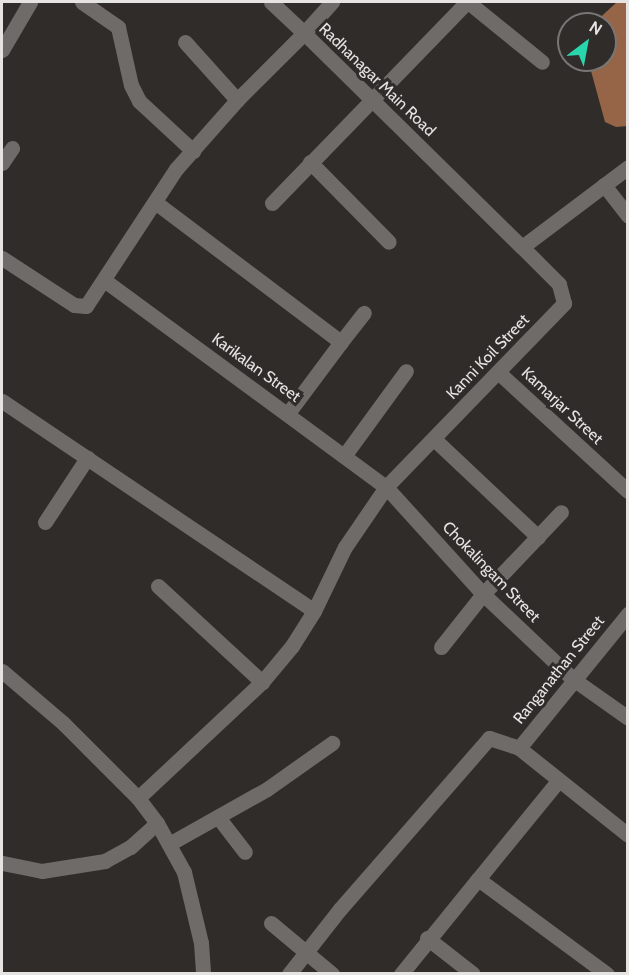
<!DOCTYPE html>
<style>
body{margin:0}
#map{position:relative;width:629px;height:975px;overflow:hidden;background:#2f2c2a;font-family:Cabin,sans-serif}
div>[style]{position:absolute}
.water>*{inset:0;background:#966447}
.minor>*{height:15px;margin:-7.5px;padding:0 7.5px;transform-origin:7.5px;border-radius:7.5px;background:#6f6b69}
span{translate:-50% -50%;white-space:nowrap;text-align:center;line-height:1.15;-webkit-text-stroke:6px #2f2c2a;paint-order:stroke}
.street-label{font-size:16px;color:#e6e4e3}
.frame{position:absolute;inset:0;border:3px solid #e6e4e3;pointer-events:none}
.north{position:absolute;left:557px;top:12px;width:60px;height:60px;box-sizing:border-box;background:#2f2c2a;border:2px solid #787674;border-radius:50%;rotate:32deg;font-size:16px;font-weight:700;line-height:24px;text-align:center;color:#e6e4e3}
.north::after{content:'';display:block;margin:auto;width:21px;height:27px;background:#29d5ac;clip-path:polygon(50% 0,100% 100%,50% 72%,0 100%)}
</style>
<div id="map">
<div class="water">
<div style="clip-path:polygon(617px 2px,627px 2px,628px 126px,616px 127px,605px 122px,588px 60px,605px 60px,605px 24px,593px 24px)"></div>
</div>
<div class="minor">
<div style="left:82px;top:2px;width:44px;rotate:34.8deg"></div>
<div style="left:118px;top:27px;width:59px;rotate:77.4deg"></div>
<div style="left:131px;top:85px;width:18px;rotate:63deg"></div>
<div style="left:139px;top:101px;width:74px;rotate:42.8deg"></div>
<div style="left:271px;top:2px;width:45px;rotate:43.2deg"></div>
<div style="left:304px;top:33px;width:42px;rotate:-47.9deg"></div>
<div style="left:468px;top:2px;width:95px;rotate:39deg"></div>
<div style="left:185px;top:42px;width:78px;rotate:48.1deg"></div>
<div style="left:2px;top:50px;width:56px;rotate:-59.7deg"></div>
<div style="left:310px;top:162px;width:112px;rotate:45.4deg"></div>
<div style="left:2px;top:163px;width:18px;rotate:-56deg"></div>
<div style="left:604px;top:185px;width:39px;rotate:52deg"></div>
<div style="left:155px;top:202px;width:233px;rotate:37deg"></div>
<div style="left:341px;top:342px;width:89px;rotate:126.7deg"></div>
<div style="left:272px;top:203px;width:280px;rotate:-45.9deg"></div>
<div style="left:2px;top:258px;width:86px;rotate:33.1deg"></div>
<div style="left:74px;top:305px;width:12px;rotate:5deg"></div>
<div style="left:86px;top:306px;width:164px;rotate:-56.7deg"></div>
<div style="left:176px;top:169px;width:92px;rotate:-48.5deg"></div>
<div style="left:237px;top:100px;width:95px;rotate:-45deg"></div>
<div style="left:304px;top:33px;width:305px;rotate:44.5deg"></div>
<div style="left:522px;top:247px;width:133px;rotate:-37deg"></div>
<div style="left:104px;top:280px;width:350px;rotate:36.3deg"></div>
<div style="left:386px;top:487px;width:144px;rotate:47.8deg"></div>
<div style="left:483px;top:594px;width:124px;rotate:43.4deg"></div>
<div style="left:573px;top:679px;width:67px;rotate:35.3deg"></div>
<div style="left:341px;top:342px;width:37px;rotate:-52deg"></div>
<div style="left:498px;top:372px;width:176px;rotate:42.5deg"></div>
<div style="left:2px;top:401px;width:376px;rotate:33.9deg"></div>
<div style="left:314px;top:611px;width:71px;rotate:-64.2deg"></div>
<div style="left:345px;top:547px;width:73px;rotate:-55.7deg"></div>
<div style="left:386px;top:487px;width:256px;rotate:-45.9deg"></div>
<div style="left:564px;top:303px;width:20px;rotate:-105deg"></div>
<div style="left:559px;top:284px;width:52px;rotate:-135deg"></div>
<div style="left:434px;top:439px;width:143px;rotate:43.3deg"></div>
<div style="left:344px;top:456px;width:105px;rotate:-53.9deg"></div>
<div style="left:45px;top:522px;width:77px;rotate:-56.7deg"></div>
<div style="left:158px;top:586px;width:142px;rotate:42.7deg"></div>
<div style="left:441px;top:647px;width:68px;rotate:-51.6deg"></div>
<div style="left:483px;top:594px;width:113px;rotate:-46.4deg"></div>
<div style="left:2px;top:671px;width:80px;rotate:40.4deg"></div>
<div style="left:63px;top:723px;width:106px;rotate:45deg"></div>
<div style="left:138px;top:798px;width:31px;rotate:53deg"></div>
<div style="left:157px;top:823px;width:36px;rotate:138deg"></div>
<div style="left:130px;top:847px;width:29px;rotate:151deg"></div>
<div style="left:105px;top:861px;width:64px;rotate:171deg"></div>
<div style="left:42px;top:871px;width:41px;rotate:-168.7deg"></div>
<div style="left:519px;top:748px;width:173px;rotate:-50.9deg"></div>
<div style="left:558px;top:781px;width:127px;rotate:129.2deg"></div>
<div style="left:478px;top:879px;width:160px;rotate:36.4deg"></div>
<div style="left:138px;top:798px;width:170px;rotate:-43.1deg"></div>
<div style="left:262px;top:682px;width:47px;rotate:-50.2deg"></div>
<div style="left:292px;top:646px;width:41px;rotate:-57.8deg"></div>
<div style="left:218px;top:817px;width:44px;rotate:52.4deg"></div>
<div style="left:157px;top:823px;width:56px;rotate:61.1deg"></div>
<div style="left:184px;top:872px;width:73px;rotate:76.5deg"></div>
<div style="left:201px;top:943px;width:31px;rotate:86deg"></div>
<div style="left:169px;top:844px;width:112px;rotate:-29.3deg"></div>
<div style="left:267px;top:789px;width:80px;rotate:-35.3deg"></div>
<div style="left:271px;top:923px;width:80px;rotate:39.9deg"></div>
<div style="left:427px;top:938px;width:58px;rotate:38deg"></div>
<div style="left:289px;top:974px;width:83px;rotate:-51.9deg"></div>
<div style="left:340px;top:909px;width:227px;rotate:-48.9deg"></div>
<div style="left:489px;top:738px;width:32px;rotate:18deg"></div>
<div style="left:519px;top:748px;width:139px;rotate:38.6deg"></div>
<div style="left:401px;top:974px;width:122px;rotate:-51deg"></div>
</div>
<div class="street-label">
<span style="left:377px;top:80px;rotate:44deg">Radhanagar Main Road</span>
<span style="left:488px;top:357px;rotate:-46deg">Kanni Koil Street</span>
<span style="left:256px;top:368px;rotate:36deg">Karikalan Street</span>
<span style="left:562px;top:406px;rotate:43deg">Kamarjar Street</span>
<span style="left:491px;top:572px;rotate:46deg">Chokalingam Street</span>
<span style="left:559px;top:670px;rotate:-51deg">Ranganathan Street</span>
</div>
<div class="frame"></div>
<div class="north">N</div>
</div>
